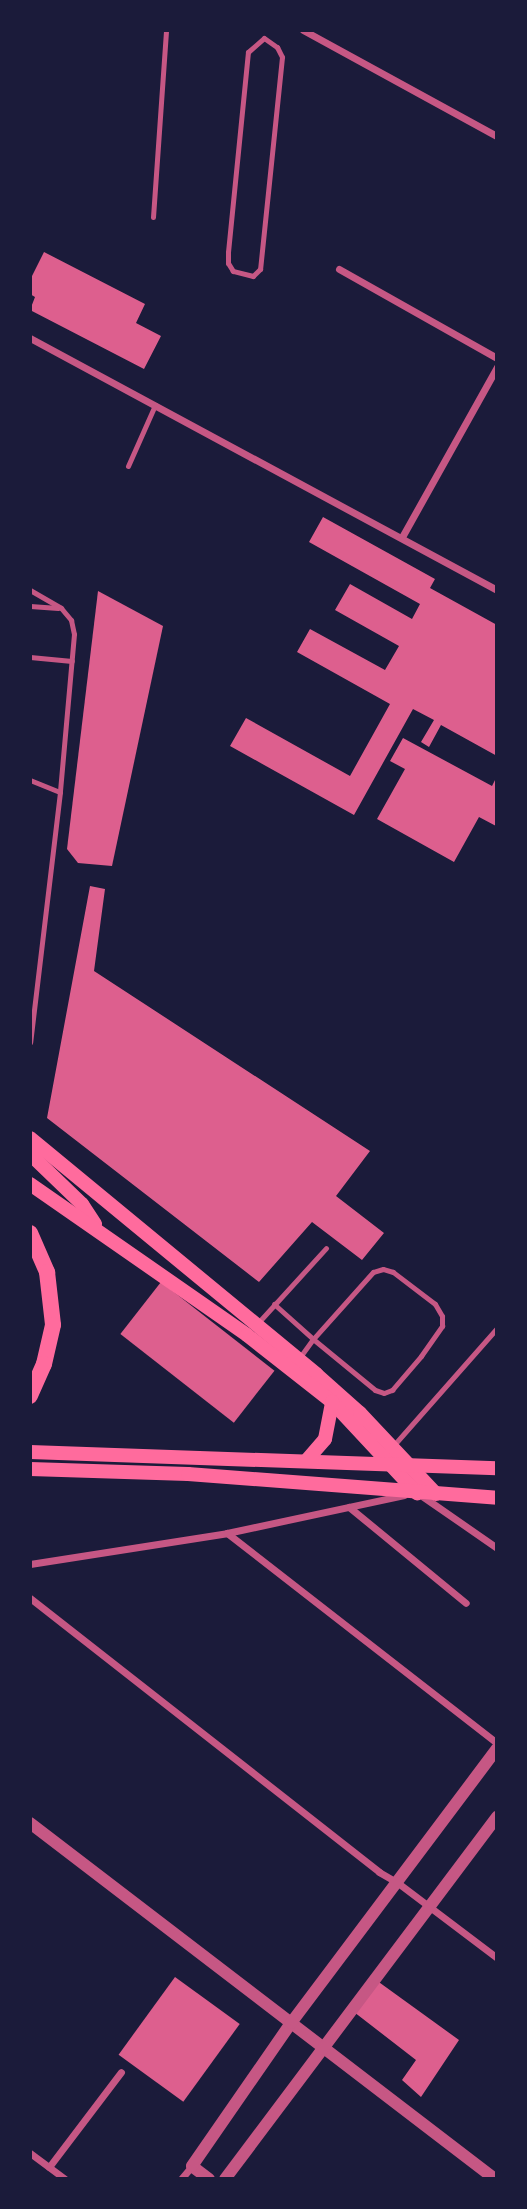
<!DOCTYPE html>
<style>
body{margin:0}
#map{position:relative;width:527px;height:2209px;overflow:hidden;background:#1b1b3a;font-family:"Varela Round",sans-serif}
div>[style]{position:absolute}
.building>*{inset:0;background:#dd5f8e;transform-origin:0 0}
.service>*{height:5px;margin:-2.5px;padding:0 2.5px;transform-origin:2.5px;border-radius:2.5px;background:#c65784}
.minor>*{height:7px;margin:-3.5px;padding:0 3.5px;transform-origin:3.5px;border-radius:3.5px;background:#c65784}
.tertiary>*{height:12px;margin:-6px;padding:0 6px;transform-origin:6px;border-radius:6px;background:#c65784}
.secondary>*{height:14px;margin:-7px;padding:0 7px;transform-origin:7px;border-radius:7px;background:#ff6b9d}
.primary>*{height:16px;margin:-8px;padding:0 8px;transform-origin:8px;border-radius:8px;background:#ff6b9d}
span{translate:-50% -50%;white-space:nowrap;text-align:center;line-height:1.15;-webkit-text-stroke:7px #1b1b3a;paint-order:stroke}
.frame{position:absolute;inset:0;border:32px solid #1b1b3a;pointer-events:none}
</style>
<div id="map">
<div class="building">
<div style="clip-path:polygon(44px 252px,145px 304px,136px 323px,161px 336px,144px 369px,30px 310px,35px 297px,30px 294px,30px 280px)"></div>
<div style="clip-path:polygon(323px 517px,435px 579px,430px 588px,497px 625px,497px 756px,441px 725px,429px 747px,421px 742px,434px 720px,413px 709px,354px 815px,230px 746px,246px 718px,350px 776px,390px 704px,297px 652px,310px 629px,385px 670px,399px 646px,335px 610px,350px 584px,412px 619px,420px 604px,309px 542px)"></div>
<div style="clip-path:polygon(98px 591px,163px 626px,112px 866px,78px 863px,67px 849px)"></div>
<div style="clip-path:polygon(403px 738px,492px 786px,497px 776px,497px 823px,496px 826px,479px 817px,454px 862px,377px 819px,405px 769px,390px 761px)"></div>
<div style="clip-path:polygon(90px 886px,105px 889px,94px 971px,370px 1151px,336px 1196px,384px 1233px,362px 1260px,312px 1222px,259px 1282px,47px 1118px)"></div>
<div style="left:161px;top:1282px;width:144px;height:66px;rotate:38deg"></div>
<div style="left:175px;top:1977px;width:80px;height:96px;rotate:36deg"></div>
<div style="clip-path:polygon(376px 1980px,459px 2040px,421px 2097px,402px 2080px,416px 2060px,354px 2012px)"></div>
</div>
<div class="service">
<div style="left:264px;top:38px;width:16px;rotate:35deg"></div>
<div style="left:277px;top:47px;width:11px;rotate:63deg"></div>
<div style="left:282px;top:57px;width:213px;rotate:95.9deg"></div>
<div style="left:260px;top:269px;width:10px;rotate:135deg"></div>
<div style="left:253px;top:276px;width:21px;rotate:-166deg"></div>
<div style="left:233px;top:271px;width:9px;rotate:-122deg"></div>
<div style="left:228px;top:263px;width:11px;rotate:-90deg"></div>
<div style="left:228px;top:252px;width:201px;rotate:-84.3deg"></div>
<div style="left:248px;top:52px;width:21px;rotate:-41deg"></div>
<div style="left:153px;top:217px;width:187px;rotate:-86deg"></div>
<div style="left:128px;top:466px;width:67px;rotate:-66.1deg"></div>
<div style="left:30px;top:590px;width:36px;rotate:30deg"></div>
<div style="left:61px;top:608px;width:16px;rotate:50deg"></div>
<div style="left:71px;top:620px;width:14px;rotate:78deg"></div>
<div style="left:74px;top:634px;width:159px;rotate:95.1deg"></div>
<div style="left:30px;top:606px;width:28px;rotate:4deg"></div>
<div style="left:30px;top:657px;width:42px;rotate:5.4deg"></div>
<div style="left:30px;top:780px;width:32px;rotate:22deg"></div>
<div style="left:60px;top:792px;width:252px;rotate:96.8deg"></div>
<div style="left:274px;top:1304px;width:52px;rotate:41.9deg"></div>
<div style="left:313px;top:1339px;width:80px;rotate:39.4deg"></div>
<div style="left:375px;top:1390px;width:9px;rotate:18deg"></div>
<div style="left:384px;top:1393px;width:9px;rotate:-21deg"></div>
<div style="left:392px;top:1390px;width:45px;rotate:-49.5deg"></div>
<div style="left:421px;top:1356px;width:37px;rotate:-55deg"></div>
<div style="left:442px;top:1326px;width:10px;rotate:-90deg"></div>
<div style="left:442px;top:1316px;width:14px;rotate:-120deg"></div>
<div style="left:435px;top:1304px;width:53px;rotate:-142.7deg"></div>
<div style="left:393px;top:1272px;width:10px;rotate:-163deg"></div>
<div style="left:383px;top:1269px;width:10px;rotate:163deg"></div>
<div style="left:373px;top:1272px;width:90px;rotate:131.8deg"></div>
<div style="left:313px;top:1339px;width:24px;rotate:126deg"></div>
<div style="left:256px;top:1325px;width:104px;rotate:-47.7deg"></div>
<div style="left:393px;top:1446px;width:157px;rotate:-48.6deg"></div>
</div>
<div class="minor">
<div style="left:303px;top:30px;width:221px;rotate:28.7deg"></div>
<div style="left:339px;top:269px;width:181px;rotate:29.4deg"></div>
<div style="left:30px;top:338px;width:531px;rotate:28.35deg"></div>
<div style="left:402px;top:537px;width:195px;rotate:-60.8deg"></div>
<div style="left:422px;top:1496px;width:91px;rotate:34.7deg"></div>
<div style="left:349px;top:1507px;width:151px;rotate:39.4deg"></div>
<div style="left:227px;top:1533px;width:342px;rotate:37.9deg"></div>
<div style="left:30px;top:1564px;width:199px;rotate:-8.9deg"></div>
<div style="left:227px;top:1533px;width:181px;rotate:-12.1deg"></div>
<div style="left:30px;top:1598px;width:444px;rotate:38.1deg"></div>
<div style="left:379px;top:1872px;width:22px;rotate:30deg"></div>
<div style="left:398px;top:1883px;width:124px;rotate:37.1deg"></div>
<div style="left:30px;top:2153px;width:44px;rotate:36.6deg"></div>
<div style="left:49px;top:2167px;width:119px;rotate:-52.8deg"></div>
<div style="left:181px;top:2179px;width:17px;rotate:-50deg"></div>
</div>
<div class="tertiary">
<div style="left:30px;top:1823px;width:586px;rotate:37.44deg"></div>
<div style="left:209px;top:2179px;width:21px;rotate:-143deg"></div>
<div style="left:192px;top:2166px;width:174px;rotate:-55.3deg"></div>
<div style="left:291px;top:2023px;width:343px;rotate:-53.1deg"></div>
<div style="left:225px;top:2179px;width:453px;rotate:-53.1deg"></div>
</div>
<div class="secondary">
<div style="left:30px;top:1138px;width:371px;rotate:39.5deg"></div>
<div style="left:316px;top:1374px;width:59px;rotate:41.6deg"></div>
<div style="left:360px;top:1413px;width:111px;rotate:46.8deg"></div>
<div style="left:30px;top:1154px;width:72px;rotate:43.9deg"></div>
<div style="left:82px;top:1204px;width:24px;rotate:57deg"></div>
<div style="left:30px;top:1184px;width:264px;rotate:34.8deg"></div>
<div style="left:247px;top:1335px;width:108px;rotate:38.2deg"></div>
<div style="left:332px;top:1402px;width:125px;rotate:47deg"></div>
<div style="left:30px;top:1452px;width:467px;rotate:2deg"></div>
<div style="left:306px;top:1461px;width:29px;rotate:-49deg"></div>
<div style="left:325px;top:1439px;width:38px;rotate:-79deg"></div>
<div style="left:30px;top:1469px;width:158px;rotate:1.8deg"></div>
<div style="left:188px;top:1474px;width:310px;rotate:4.4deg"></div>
</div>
<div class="primary">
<div style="left:30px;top:1233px;width:43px;rotate:66.4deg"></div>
<div style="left:47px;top:1272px;width:53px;rotate:83.5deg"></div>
<div style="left:53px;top:1325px;width:40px;rotate:103deg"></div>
<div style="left:44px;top:1364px;width:35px;rotate:114deg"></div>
</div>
<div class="frame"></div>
</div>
